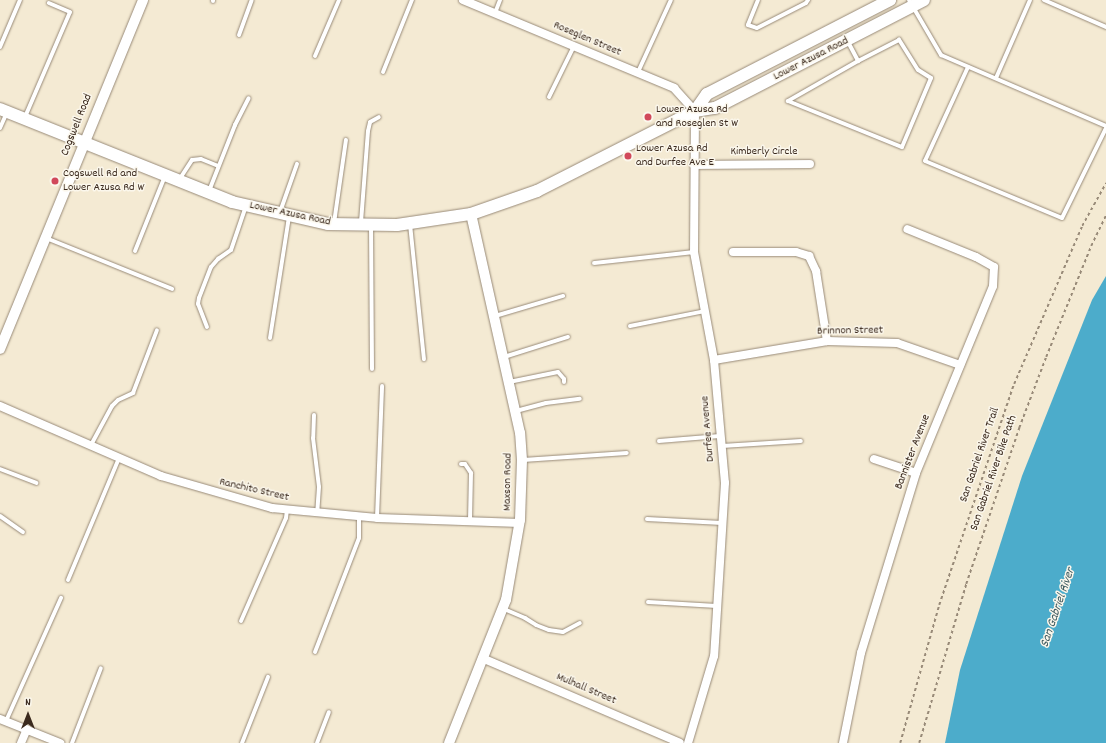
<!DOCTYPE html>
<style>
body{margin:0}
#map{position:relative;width:1106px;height:743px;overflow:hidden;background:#f4ead3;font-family:Dekko,sans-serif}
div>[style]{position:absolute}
.water>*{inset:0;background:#4caccb}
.path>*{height:1.5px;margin-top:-0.75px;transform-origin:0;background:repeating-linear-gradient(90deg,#988a78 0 3px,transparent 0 6px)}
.roads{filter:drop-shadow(0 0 1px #988a78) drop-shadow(0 0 1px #988a78)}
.service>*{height:4px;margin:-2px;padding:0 2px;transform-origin:2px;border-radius:2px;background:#fff}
.minor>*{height:8px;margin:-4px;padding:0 4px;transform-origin:4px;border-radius:4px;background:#fff}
.tertiary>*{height:10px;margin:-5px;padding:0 5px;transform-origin:5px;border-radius:5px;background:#fff}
.secondary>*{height:12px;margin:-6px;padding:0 6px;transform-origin:6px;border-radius:6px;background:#fff}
.dots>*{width:11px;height:11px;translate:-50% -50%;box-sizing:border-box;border:2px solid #fbf7ec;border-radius:50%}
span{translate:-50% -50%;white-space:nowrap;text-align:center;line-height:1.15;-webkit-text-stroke:3px #fbf7ec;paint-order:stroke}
.street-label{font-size:12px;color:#3b2a1e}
.poi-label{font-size:12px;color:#3b2a1e}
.left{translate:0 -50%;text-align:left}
.water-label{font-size:13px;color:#425e63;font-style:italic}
.north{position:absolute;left:8px;top:695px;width:40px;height:40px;-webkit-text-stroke:3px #fbf7ec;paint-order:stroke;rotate:0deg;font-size:11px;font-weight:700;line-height:16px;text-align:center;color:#3b2a1e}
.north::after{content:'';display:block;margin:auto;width:14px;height:18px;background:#3b2a1e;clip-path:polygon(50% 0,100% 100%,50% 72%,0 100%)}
</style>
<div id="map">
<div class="water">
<div style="clip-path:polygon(1106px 276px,1106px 743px,945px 743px,960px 670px,1022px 476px,1092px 300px)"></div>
</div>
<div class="path">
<div style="left:900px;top:743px;width:143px;rotate:-74.2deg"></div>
<div style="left:939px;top:605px;width:233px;rotate:-71.3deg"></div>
<div style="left:1014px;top:384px;width:172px;rotate:-66.7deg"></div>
<div style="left:1082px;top:226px;width:49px;rotate:-60.8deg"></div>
<div style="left:919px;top:743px;width:166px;rotate:-73.5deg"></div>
<div style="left:966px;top:584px;width:165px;rotate:-71.2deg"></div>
<div style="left:1019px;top:428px;width:76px;rotate:-69.2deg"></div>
<div style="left:1046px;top:357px;width:120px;rotate:-67.9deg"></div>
<div style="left:1091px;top:246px;width:34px;rotate:-64deg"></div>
</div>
<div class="roads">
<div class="service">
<div style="left:213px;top:0;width:1px;rotate:90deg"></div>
<div style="left:758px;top:0;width:27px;rotate:112deg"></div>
<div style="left:748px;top:25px;width:9px;rotate:18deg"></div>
<div style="left:757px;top:28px;width:55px;rotate:-27deg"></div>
<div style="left:806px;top:3px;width:4px;rotate:-56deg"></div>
<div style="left:909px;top:0;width:64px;rotate:59.8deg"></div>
<div style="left:941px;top:55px;width:180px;rotate:23.3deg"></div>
<div style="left:1044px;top:0;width:68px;rotate:23.5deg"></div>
<div style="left:495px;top:13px;width:14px;rotate:-69deg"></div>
<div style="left:239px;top:35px;width:37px;rotate:-70deg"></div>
<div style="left:847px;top:40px;width:24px;rotate:62deg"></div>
<div style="left:858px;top:61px;width:81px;rotate:150.3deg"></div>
<div style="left:788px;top:101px;width:123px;rotate:22deg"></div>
<div style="left:902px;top:147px;width:75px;rotate:-67.2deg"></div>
<div style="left:931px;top:78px;width:15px;rotate:-148deg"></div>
<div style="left:918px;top:70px;width:36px;rotate:-122deg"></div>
<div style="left:899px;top:40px;width:46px;rotate:152.9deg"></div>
<div style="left:0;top:47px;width:51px;rotate:-66.9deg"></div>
<div style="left:315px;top:56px;width:61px;rotate:-66.8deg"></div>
<div style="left:968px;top:67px;width:103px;rotate:114.6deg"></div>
<div style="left:925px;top:161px;width:148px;rotate:22.6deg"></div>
<div style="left:1062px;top:218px;width:100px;rotate:-63.9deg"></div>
<div style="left:383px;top:72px;width:78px;rotate:-68.1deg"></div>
<div style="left:638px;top:72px;width:79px;rotate:-65.4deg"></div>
<div style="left:996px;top:78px;width:85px;rotate:-66.4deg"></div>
<div style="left:549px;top:97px;width:57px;rotate:-63.9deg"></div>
<div style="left:25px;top:117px;width:114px;rotate:-66.8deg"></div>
<div style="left:70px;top:12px;width:23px;rotate:-157deg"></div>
<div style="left:0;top:128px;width:17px;rotate:-66deg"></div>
<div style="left:179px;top:180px;width:24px;rotate:-57deg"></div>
<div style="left:192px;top:160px;width:9px;rotate:-6deg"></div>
<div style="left:201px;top:159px;width:18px;rotate:22deg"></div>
<div style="left:209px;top:191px;width:71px;rotate:-68.5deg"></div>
<div style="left:235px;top:125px;width:30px;rotate:-63deg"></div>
<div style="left:280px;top:212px;width:51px;rotate:-70.5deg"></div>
<div style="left:361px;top:222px;width:91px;rotate:-85.6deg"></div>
<div style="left:368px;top:131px;width:9px;rotate:-77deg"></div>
<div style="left:370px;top:122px;width:10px;rotate:-29deg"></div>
<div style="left:334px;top:223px;width:84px;rotate:-81.8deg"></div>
<div style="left:410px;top:224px;width:136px;rotate:84.1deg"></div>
<div style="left:371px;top:225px;width:144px;rotate:89.6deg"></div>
<div style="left:46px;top:238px;width:136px;rotate:22deg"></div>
<div style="left:135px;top:251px;width:81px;rotate:-68.2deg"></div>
<div style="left:594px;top:263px;width:101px;rotate:-6.3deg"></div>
<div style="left:495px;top:316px;width:71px;rotate:-16.4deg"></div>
<div style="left:630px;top:326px;width:76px;rotate:-11.3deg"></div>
<div style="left:207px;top:327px;width:25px;rotate:-111deg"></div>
<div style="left:198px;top:304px;width:6px;rotate:-81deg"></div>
<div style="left:199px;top:298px;width:33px;rotate:-69deg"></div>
<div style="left:211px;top:267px;width:11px;rotate:-49deg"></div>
<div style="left:218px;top:259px;width:16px;rotate:-35deg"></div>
<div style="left:231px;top:250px;width:46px;rotate:-71.2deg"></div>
<div style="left:270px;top:338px;width:122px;rotate:-81.1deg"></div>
<div style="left:504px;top:357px;width:67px;rotate:-17.4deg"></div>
<div style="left:509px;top:382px;width:50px;rotate:-11.5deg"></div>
<div style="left:558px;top:372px;width:9px;rotate:49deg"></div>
<div style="left:564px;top:379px;width:3px;rotate:90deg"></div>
<div style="left:516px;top:411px;width:31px;rotate:-15deg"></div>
<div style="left:546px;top:403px;width:34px;rotate:-7deg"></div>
<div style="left:314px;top:415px;width:23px;rotate:92deg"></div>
<div style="left:313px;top:438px;width:49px;rotate:83deg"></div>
<div style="left:319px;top:487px;width:26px;rotate:94deg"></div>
<div style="left:659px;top:441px;width:61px;rotate:-4.7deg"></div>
<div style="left:91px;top:445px;width:44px;rotate:-61.7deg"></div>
<div style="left:112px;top:406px;width:8px;rotate:-45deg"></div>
<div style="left:118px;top:400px;width:17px;rotate:-25deg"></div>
<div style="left:133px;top:393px;width:67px;rotate:-69.1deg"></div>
<div style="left:722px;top:446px;width:79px;rotate:-3.6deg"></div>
<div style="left:523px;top:460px;width:104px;rotate:-3.9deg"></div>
<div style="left:461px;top:464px;width:4px"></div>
<div style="left:465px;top:464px;width:11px;rotate:56deg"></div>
<div style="left:471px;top:473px;width:48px;rotate:91.2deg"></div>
<div style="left:0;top:469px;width:39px;rotate:21deg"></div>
<div style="left:0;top:516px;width:28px;rotate:35deg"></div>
<div style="left:377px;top:518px;width:132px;rotate:-87.8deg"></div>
<div style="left:647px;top:519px;width:75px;rotate:3.1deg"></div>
<div style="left:68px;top:580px;width:132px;rotate:-67.3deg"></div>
<div style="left:648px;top:602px;width:69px;rotate:3.3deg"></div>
<div style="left:504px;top:609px;width:23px;rotate:23deg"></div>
<div style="left:525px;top:618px;width:13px;rotate:32deg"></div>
<div style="left:536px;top:625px;width:14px;rotate:21deg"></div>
<div style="left:549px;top:630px;width:14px;rotate:8deg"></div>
<div style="left:563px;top:632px;width:19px;rotate:-28deg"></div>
<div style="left:241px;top:621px;width:112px;rotate:-66.4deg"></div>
<div style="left:286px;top:518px;width:8px;rotate:-83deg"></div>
<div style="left:315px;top:652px;width:122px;rotate:-68.9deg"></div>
<div style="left:359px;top:538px;width:21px;rotate:-90deg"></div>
<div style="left:6px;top:721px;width:135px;rotate:-65.9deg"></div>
<div style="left:72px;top:743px;width:80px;rotate:-68.9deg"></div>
<div style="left:242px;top:743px;width:71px;rotate:-68.5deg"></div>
<div style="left:317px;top:743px;width:33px;rotate:-69deg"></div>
</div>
<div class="minor">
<div style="left:463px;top:0;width:229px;rotate:22.6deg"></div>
<div style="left:674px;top:88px;width:31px;rotate:48deg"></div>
<div style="left:695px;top:111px;width:141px;rotate:90.4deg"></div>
<div style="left:694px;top:252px;width:110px;rotate:79.5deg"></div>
<div style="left:714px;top:360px;width:123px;rotate:84.9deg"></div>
<div style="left:725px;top:483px;width:173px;rotate:93.6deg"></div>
<div style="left:714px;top:656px;width:91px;rotate:106.6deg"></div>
<div style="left:694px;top:165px;width:116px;rotate:-0.5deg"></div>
<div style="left:733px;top:252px;width:63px"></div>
<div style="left:796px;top:252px;width:14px;rotate:17deg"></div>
<div style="left:809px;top:256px;width:17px;rotate:65deg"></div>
<div style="left:816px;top:271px;width:71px;rotate:81.1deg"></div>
<div style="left:714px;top:360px;width:115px;rotate:-9.5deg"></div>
<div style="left:827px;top:341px;width:70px;rotate:1.6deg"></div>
<div style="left:897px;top:343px;width:67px;rotate:19.2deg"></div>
<div style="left:0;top:406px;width:176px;rotate:23.5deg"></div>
<div style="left:161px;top:476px;width:116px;rotate:16.1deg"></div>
<div style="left:272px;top:508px;width:105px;rotate:5.4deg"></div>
<div style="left:377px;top:518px;width:143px;rotate:2deg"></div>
<div style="left:874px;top:459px;width:44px;rotate:18.4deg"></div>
<div style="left:482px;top:658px;width:215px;rotate:23.2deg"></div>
<div style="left:0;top:719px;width:65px;rotate:21.8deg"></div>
<div style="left:21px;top:743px;width:15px;rotate:-67deg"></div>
<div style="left:843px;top:743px;width:92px;rotate:-78.7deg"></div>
<div style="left:861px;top:653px;width:188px;rotate:-73deg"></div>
<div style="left:916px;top:473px;width:202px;rotate:-67.6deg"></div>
<div style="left:993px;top:286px;width:19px;rotate:-87deg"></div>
<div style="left:994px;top:267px;width:21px;rotate:-151deg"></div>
<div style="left:976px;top:257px;width:74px;rotate:-157.9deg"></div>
</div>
<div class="tertiary">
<div style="left:0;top:349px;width:377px;rotate:-67.7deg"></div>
<div style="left:449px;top:743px;width:154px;rotate:-68.3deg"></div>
<div style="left:506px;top:600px;width:81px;rotate:-80.1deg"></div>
<div style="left:520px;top:520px;width:60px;rotate:-88.1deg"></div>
<div style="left:522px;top:460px;width:27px;rotate:-94deg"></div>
<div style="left:520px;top:433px;width:224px;rotate:-102.6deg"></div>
</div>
<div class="secondary">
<div style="left:0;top:109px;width:250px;rotate:21.8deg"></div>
<div style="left:232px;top:202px;width:98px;rotate:12.9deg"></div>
<div style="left:328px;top:224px;width:69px;rotate:0.8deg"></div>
<div style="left:397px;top:225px;width:75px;rotate:-8.5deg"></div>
<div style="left:471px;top:214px;width:70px;rotate:-19.2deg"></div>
<div style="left:537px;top:191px;width:177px;rotate:-26.9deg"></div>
<div style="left:695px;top:111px;width:20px;rotate:-9deg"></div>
<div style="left:715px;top:108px;width:235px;rotate:-27.3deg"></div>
<div style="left:695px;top:111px;width:21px;rotate:-55deg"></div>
<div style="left:707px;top:94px;width:206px;rotate:-27.2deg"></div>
</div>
</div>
<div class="dots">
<div style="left:648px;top:117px;background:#d1495b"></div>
<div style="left:628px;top:156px;background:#d1495b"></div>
<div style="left:55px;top:181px;background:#d1495b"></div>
</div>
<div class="street-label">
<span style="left:587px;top:39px;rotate:23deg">Roseglen Street</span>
<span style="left:811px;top:59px;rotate:-27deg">Lower Azusa Road</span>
<span style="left:77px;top:125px;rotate:-68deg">Cogswell Road</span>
<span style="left:764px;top:152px">Kimberly Circle</span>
<span style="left:290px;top:214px;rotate:12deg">Lower Azusa Road</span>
<span style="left:850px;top:331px;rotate:-1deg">Brinnon Street</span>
<span style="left:708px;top:429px;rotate:-95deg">Durfee Avenue</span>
<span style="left:913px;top:452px;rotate:-69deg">Bannister Avenue</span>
<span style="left:980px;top:455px;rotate:-71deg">San Gabriel River Trail</span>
<span style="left:994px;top:473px;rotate:-71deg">San Gabriel River Bike Path</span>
<span style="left:508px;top:482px;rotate:-89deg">Maxson Road</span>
<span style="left:254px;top:490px;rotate:13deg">Ranchito Street</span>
<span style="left:586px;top:689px;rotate:23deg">Mulhall Street</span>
</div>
<div class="poi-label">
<span class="left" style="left:656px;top:117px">Lower Azusa Rd<br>and Roseglen St W</span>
<span class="left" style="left:636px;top:156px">Lower Azusa Rd<br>and Durfee Ave E</span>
<span class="left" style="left:63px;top:181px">Cogswell Rd and<br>Lower Azusa Rd W</span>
</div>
<div class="water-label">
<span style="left:1059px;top:608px;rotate:-71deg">San Gabriel River</span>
</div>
<div class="north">N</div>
</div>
